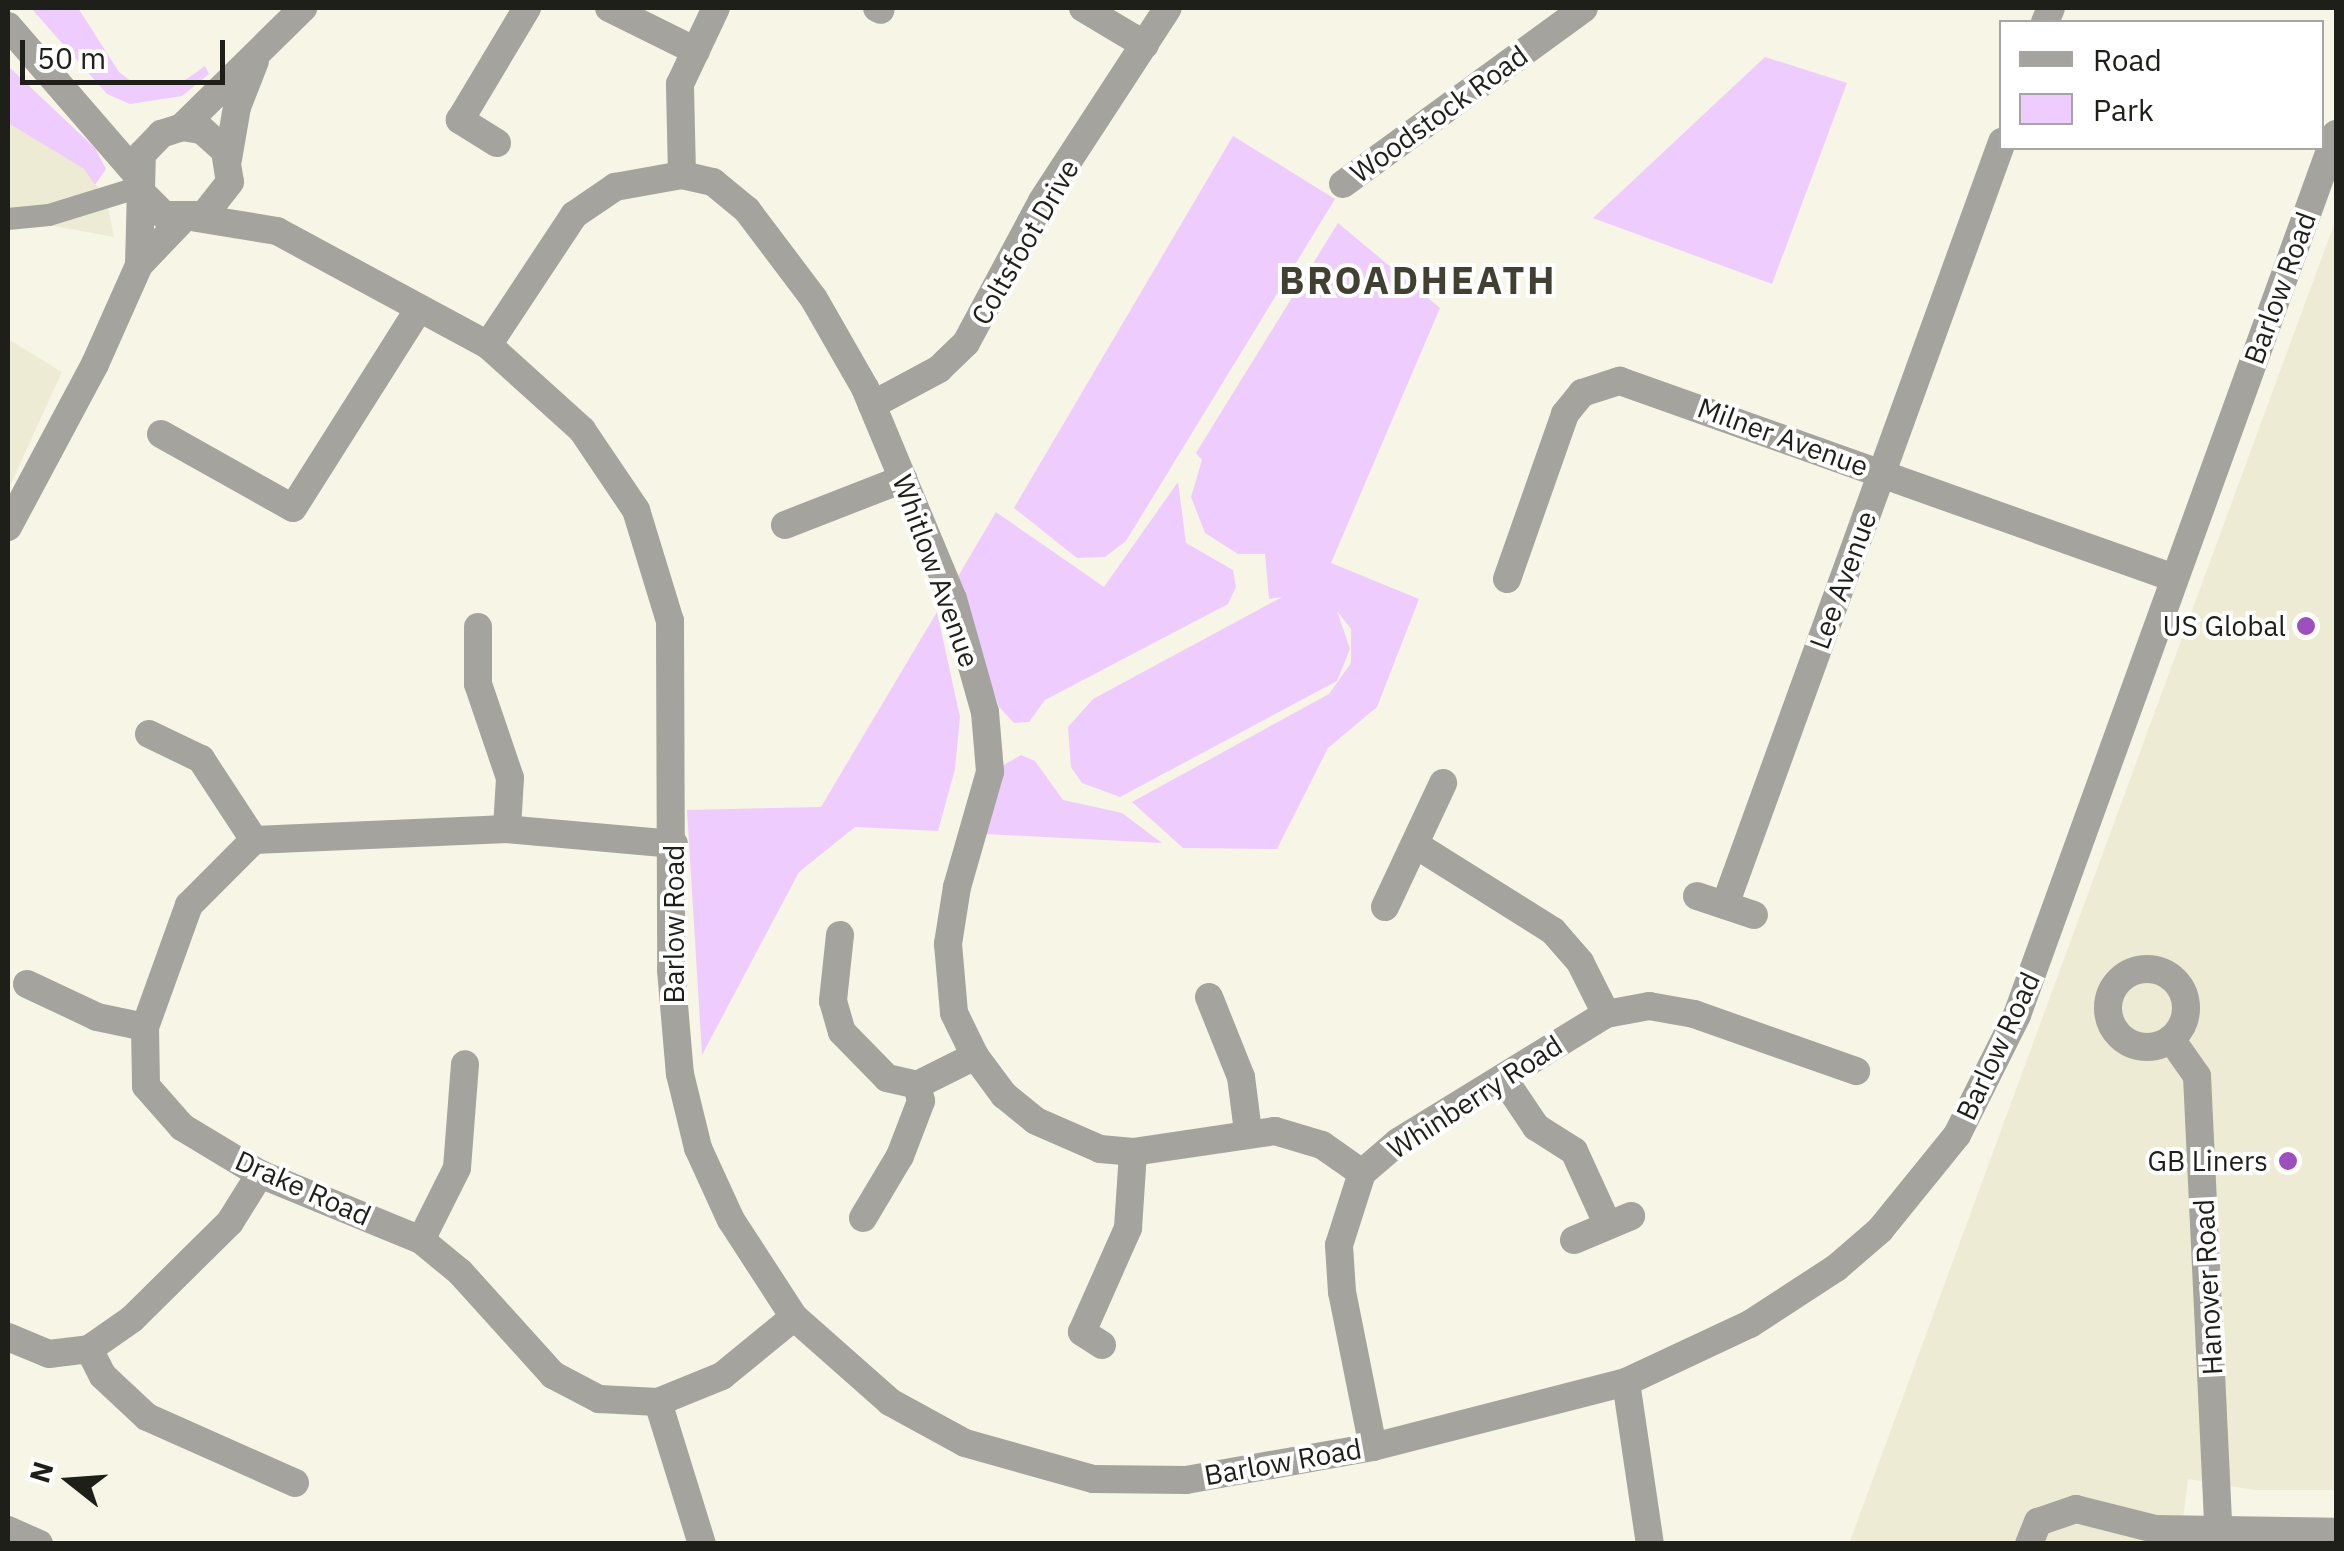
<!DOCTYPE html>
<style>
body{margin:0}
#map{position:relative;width:2344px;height:1551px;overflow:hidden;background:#f6f5e6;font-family:"IBM Plex Sans",sans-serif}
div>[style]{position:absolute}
.built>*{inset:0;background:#edebd4}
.green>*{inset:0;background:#eeccfe}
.pedestrian>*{height:22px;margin:-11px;padding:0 11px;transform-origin:11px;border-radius:11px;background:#a4a39d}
.minor>*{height:28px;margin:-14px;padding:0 14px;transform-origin:14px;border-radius:14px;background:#a4a39d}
.minor>.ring{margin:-14px;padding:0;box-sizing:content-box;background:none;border:28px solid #a4a39d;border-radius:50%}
.tertiary>*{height:28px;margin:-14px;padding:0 14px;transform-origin:14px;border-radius:14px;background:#a4a39d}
.dots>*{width:28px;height:28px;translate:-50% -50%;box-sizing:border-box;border:5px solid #fff;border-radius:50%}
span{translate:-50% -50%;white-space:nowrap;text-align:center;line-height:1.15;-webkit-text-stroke:8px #fff;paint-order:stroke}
.street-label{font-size:28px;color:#1f1f19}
.poi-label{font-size:28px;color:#1f1f19}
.right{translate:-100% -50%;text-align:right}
.district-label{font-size:38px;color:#414033;font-weight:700;letter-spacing:2.5px}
.frame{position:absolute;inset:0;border:10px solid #1f1f19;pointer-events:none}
.legend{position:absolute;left:1999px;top:20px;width:325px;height:130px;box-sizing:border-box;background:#fff;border:2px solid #a5a5a3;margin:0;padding:12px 18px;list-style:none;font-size:30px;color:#1f1f19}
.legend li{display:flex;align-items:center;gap:20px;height:50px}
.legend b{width:50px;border:2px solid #a5a5a3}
.north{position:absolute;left:20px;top:1431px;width:100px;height:100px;-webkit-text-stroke:8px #fff;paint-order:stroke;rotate:287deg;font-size:28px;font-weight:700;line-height:40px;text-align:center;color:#1f1f19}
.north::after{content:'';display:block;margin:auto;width:35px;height:45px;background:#1f1f19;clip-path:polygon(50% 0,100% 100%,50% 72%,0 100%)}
.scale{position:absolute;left:20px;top:40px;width:205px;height:45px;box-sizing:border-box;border:5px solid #1f1f19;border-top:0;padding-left:12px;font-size:30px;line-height:35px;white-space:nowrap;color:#1f1f19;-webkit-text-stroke:8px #fff;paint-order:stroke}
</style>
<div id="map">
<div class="built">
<div style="clip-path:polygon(8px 123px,84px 169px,106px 198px,114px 237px,37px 223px,8px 230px)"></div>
<div style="clip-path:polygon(2336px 219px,2336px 1490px,2255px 1490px,2188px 1479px,2180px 1543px,1849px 1544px)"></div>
<div style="clip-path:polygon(8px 339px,62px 372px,8px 490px)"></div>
</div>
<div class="green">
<div style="clip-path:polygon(31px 8px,78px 8px,119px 72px,136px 85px,178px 85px,205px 66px,209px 74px,182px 96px,130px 104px,107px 94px)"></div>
<div style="clip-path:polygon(1765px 57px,1847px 83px,1772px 284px,1593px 218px)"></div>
<div style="clip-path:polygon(8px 66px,95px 148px,106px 169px,95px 185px,84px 169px,8px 123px)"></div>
<div style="clip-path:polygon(1233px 136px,1335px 199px,1126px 541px,1105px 557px,1077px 558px,1014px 508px)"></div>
<div style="clip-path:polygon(1338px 223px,1440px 308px,1331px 563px,1419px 599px,1377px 707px,1328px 748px,1277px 849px,1183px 848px,1132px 802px,1329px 694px,1351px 663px,1351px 629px,1337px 611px,1350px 649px,1337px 681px,1120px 797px,1082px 783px,1071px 767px,1068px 727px,1093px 699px,1282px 597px,1269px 599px,1265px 554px,1238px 554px,1205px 533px,1191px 497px,1202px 460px,1196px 453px)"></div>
<div style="clip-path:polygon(1178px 482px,1186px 543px,1233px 570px,1236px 587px,1228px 604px,1045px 700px,1029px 722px,1014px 723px,999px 707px,956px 580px,996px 512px,1104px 587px)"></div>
<div style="clip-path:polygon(937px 612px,960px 717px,955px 769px,938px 831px,855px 827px,799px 872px,702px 1055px,687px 810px,821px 807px)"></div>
<div style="clip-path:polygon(1021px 755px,1035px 761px,1063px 800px,1122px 813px,1162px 843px,984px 834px,1002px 766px)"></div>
</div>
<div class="pedestrian">
<div style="left:8px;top:219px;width:41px;rotate:-5.6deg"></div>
<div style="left:49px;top:215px;width:95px;rotate:-17.1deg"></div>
</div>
<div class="minor">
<div style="left:609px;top:8px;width:97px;rotate:26.3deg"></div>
<div style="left:877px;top:8px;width:4px;rotate:27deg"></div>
<div style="left:1083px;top:8px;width:72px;rotate:30.8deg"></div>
<div style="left:2045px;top:22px;width:15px;rotate:-67deg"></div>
<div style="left:497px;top:143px;width:44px;rotate:-148.1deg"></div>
<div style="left:460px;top:120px;width:131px;rotate:-59.1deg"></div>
<div style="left:682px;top:175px;width:91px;rotate:-91.3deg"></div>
<div style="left:680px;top:84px;width:84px;rotate:-64.7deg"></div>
<div style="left:1343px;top:184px;width:298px;rotate:-36.1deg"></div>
<div style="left:488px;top:345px;width:156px;rotate:-56.5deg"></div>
<div style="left:574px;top:215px;width:50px;rotate:-34.3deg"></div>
<div style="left:615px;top:187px;width:68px;rotate:-10.2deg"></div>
<div style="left:682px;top:175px;width:32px;rotate:13deg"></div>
<div style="left:713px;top:182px;width:44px;rotate:39.5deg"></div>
<div style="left:747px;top:210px;width:111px;rotate:53deg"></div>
<div style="left:814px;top:299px;width:103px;rotate:60.2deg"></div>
<div style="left:865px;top:388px;width:229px;rotate:67.4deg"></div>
<div style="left:953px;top:599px;width:117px;rotate:74.2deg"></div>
<div style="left:985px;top:712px;width:60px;rotate:85.2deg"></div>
<div style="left:990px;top:772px;width:120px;rotate:106deg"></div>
<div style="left:957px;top:887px;width:58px;rotate:99deg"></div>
<div style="left:948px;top:944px;width:69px;rotate:85deg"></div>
<div style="left:954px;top:1013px;width:48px;rotate:64deg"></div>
<div style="left:975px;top:1056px;width:49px;rotate:53.4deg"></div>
<div style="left:1004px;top:1095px;width:41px;rotate:39.1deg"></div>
<div style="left:1036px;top:1121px;width:70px;rotate:23.6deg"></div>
<div style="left:1100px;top:1149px;width:33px;rotate:5deg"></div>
<div style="left:1133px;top:1152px;width:144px;rotate:-8.4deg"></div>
<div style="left:1275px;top:1131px;width:49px;rotate:16.6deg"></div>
<div style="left:1322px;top:1145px;width:49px;rotate:35deg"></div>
<div style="left:872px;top:405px;width:76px;rotate:-28.2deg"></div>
<div style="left:939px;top:369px;width:37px;rotate:-44deg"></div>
<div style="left:966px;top:343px;width:161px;rotate:-61.8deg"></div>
<div style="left:1042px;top:201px;width:230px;rotate:-56.9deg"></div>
<div style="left:161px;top:434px;width:151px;rotate:29.3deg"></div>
<div style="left:293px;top:508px;width:236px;rotate:-57.7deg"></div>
<div style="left:785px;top:525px;width:127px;rotate:-21.3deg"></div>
<div style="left:1507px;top:579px;width:175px;rotate:-70.6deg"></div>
<div style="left:1565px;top:414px;width:27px;rotate:-51deg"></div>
<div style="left:1582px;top:393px;width:40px;rotate:-18deg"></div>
<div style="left:1620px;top:381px;width:588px;rotate:19.58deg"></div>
<div style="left:478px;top:627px;width:57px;rotate:90deg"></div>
<div style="left:478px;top:684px;width:99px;rotate:71.2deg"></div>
<div style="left:510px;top:778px;width:51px;rotate:93.4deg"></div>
<div style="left:149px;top:734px;width:58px;rotate:25.7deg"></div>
<div style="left:201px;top:759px;width:97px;rotate:56.8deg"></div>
<div style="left:674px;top:844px;width:168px;rotate:-174.9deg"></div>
<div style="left:507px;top:829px;width:253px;rotate:177.5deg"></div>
<div style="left:254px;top:840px;width:92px;rotate:135deg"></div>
<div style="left:189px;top:905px;width:130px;rotate:109.8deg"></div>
<div style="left:145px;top:1027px;width:59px;rotate:89deg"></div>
<div style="left:146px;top:1086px;width:55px;rotate:48.7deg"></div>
<div style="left:182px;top:1127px;width:91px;rotate:31.1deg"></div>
<div style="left:260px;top:1174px;width:174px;rotate:22.3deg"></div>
<div style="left:421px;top:1240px;width:50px;rotate:39.4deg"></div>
<div style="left:460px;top:1272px;width:139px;rotate:47.9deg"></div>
<div style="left:553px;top:1375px;width:52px;rotate:27.6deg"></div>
<div style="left:599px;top:1399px;width:59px;rotate:2.9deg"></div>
<div style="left:658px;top:1402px;width:69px;rotate:-22.1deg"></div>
<div style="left:722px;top:1376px;width:93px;rotate:-39.3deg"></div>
<div style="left:1416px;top:845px;width:162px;rotate:32.1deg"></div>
<div style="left:1553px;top:931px;width:41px;rotate:48.9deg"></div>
<div style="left:1580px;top:962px;width:58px;rotate:63.4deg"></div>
<div style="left:1697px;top:896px;width:60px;rotate:18.4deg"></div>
<div style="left:1725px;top:905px;width:812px;rotate:-70.05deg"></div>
<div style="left:1385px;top:907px;width:137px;rotate:-64.9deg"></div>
<div style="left:840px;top:935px;width:66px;rotate:96.1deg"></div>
<div style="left:833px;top:1001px;width:32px;rotate:74deg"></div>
<div style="left:842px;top:1032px;width:64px;rotate:45.6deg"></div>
<div style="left:887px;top:1078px;width:31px;rotate:13deg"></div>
<div style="left:917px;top:1085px;width:65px;rotate:-26.6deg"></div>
<div class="ring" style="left:2108px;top:969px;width:50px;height:50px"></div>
<div style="left:27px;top:984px;width:77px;rotate:25.2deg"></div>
<div style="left:97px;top:1017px;width:49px;rotate:11.8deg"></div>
<div style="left:1209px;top:997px;width:86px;rotate:68.2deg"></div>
<div style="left:1241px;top:1077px;width:55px;rotate:82.7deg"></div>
<div style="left:2171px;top:1039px;width:45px;rotate:54.9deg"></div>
<div style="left:2197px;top:1076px;width:469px;rotate:87.3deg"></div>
<div style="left:1503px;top:1078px;width:59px;rotate:56deg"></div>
<div style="left:1536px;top:1127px;width:45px;rotate:32.3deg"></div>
<div style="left:1574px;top:1151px;width:79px;rotate:65.4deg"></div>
<div style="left:863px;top:1218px;width:72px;rotate:-59.2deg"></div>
<div style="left:900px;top:1156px;width:59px;rotate:-69.1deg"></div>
<div style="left:921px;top:1101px;width:16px;rotate:-104deg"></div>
<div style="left:421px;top:1240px;width:80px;rotate:-63.4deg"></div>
<div style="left:457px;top:1168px;width:104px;rotate:-85.6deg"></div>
<div style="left:1574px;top:1240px;width:62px;rotate:-22.8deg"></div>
<div style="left:8px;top:1337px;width:44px;rotate:22.5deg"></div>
<div style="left:49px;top:1354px;width:40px;rotate:-7.1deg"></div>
<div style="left:89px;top:1349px;width:52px;rotate:-34.9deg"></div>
<div style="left:132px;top:1319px;width:138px;rotate:-44.7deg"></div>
<div style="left:230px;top:1222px;width:57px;rotate:-58deg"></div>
<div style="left:1102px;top:1345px;width:24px;rotate:-147deg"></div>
<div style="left:1082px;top:1332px;width:114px;rotate:-66.1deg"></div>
<div style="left:1128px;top:1228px;width:76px;rotate:-86.2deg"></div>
<div style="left:89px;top:1349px;width:30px;rotate:63deg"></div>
<div style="left:103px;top:1376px;width:60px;rotate:43deg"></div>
<div style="left:147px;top:1417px;width:162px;rotate:24deg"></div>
<div style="left:1626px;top:1382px;width:164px;rotate:81.6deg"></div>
<div style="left:658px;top:1402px;width:149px;rotate:72.8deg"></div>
<div style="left:1373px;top:1447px;width:158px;rotate:-101.3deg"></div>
<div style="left:1342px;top:1292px;width:47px;rotate:-93.7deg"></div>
<div style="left:1339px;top:1245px;width:76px;rotate:-72.3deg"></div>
<div style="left:1362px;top:1173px;width:48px;rotate:-40.7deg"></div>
<div style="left:1398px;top:1142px;width:244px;rotate:-31.6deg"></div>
<div style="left:1606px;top:1014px;width:44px;rotate:-10.5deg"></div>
<div style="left:1649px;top:1006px;width:46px;rotate:10.1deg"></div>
<div style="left:1694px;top:1014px;width:172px;rotate:19.4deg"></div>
<div style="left:8px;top:1530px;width:34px;rotate:24deg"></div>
<div style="left:2029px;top:1544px;width:24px;rotate:-68deg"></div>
<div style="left:2038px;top:1522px;width:40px;rotate:-18.9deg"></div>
<div style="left:2076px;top:1509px;width:81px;rotate:14.2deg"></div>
<div style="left:2155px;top:1529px;width:181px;rotate:0.9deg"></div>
</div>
<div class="tertiary">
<div style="left:8px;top:26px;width:198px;rotate:49.1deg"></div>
<div style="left:182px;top:127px;width:170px;rotate:-44.5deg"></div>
<div style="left:228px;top:159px;width:53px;rotate:-80.2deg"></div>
<div style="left:237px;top:107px;width:49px;rotate:-68.6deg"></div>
<div style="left:197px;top:218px;width:81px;rotate:9.2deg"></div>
<div style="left:277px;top:231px;width:240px;rotate:28.4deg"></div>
<div style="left:488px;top:345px;width:127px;rotate:42.1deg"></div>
<div style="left:582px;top:430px;width:97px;rotate:56deg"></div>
<div style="left:636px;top:510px;width:116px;rotate:73deg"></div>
<div style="left:670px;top:621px;width:349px;rotate:89.8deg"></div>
<div style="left:671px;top:970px;width:104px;rotate:85.1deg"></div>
<div style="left:680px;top:1074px;width:76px;rotate:76.3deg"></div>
<div style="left:698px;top:1148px;width:79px;rotate:65.4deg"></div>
<div style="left:731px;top:1220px;width:116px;rotate:57deg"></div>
<div style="left:794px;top:1317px;width:128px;rotate:41.5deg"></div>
<div style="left:890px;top:1402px;width:85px;rotate:28.7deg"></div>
<div style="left:965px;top:1443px;width:133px;rotate:15.7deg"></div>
<div style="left:1093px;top:1479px;width:93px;rotate:0.6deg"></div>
<div style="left:1186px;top:1480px;width:190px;rotate:-10deg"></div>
<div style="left:1373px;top:1447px;width:261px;rotate:-14.4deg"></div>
<div style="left:1626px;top:1382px;width:137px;rotate:-25.1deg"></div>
<div style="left:1750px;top:1324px;width:103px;rotate:-33.1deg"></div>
<div style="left:1836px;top:1268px;width:58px;rotate:-40.8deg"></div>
<div style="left:1880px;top:1230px;width:122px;rotate:-51deg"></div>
<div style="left:1957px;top:1135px;width:134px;rotate:-63.4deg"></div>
<div style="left:2017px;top:1015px;width:937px;rotate:-70.1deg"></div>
<div style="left:139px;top:265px;width:64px;rotate:-46.3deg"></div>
<div style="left:8px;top:527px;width:185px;rotate:-61.9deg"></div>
<div style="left:95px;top:364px;width:108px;rotate:-66deg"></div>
<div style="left:139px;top:265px;width:111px;rotate:-88.5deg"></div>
<div style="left:142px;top:154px;width:28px;rotate:-46deg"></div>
<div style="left:161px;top:134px;width:22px;rotate:-18deg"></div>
<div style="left:182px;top:127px;width:20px;rotate:9deg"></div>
<div style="left:202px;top:130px;width:31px;rotate:42deg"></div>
<div style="left:225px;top:151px;width:31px;rotate:81deg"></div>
<div style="left:230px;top:182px;width:42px;rotate:128.2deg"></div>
<div style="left:204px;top:215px;width:40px;rotate:180deg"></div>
<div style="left:164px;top:215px;width:28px;rotate:-135deg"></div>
</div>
<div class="dots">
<div style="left:2306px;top:626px;background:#9d4ebf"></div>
<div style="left:2288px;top:1161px;background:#9d4ebf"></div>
</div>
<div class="street-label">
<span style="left:1439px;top:114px;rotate:-36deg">Woodstock Road</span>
<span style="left:1025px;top:242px;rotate:-60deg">Coltsfoot Drive</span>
<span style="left:2280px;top:288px;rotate:-70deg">Barlow Road</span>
<span style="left:1783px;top:437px;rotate:20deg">Milner Avenue</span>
<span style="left:936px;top:571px;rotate:70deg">Whitlow Avenue</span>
<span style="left:1843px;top:580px;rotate:-70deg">Lee Avenue</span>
<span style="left:674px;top:924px;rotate:-90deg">Barlow Road</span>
<span style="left:1998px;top:1046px;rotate:-65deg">Barlow Road</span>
<span style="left:1475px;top:1097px;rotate:-33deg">Whinberry Road</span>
<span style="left:303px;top:1188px;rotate:24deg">Drake Road</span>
<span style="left:2208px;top:1287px;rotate:-93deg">Hanover Road</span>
<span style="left:1283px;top:1462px;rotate:-10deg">Barlow Road</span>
</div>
<div class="poi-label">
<span class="right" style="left:2286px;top:626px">US Global</span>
<span class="right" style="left:2268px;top:1161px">GB Liners</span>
</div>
<div class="district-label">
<span style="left:1418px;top:280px">BROADHEATH</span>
</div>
<div class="frame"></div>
<ul class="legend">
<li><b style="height:12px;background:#a4a39d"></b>Road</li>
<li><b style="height:28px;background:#eeccfe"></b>Park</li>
</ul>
<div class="north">N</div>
<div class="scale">50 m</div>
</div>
